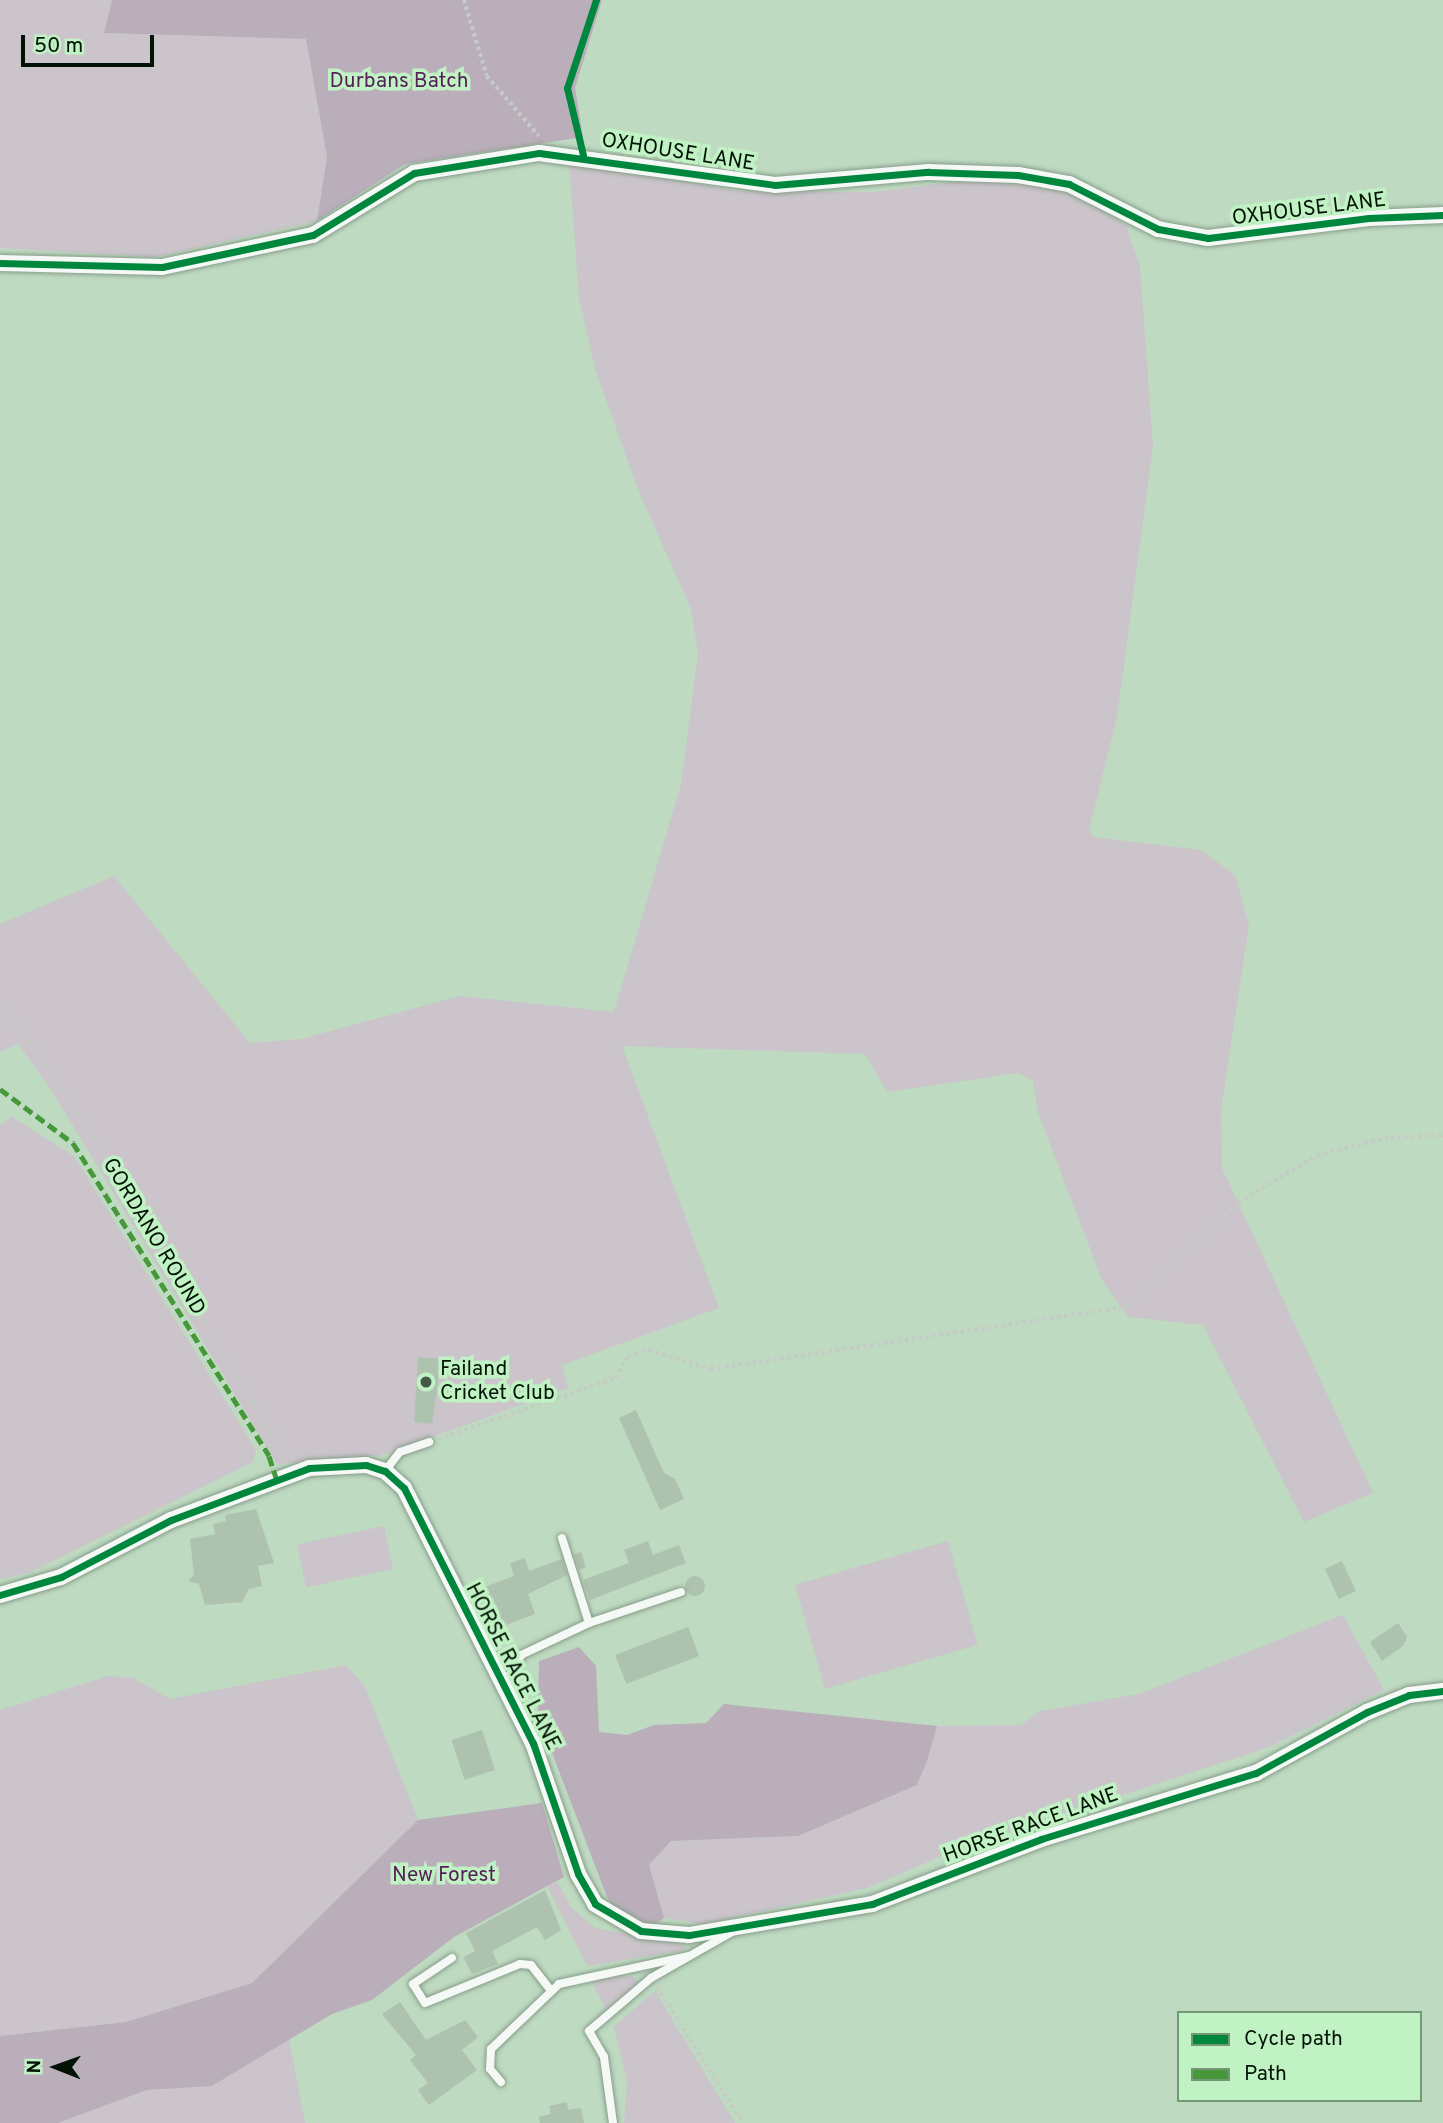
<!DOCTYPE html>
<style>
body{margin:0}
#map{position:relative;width:1443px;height:2123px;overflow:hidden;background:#bedac1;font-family:Overpass,sans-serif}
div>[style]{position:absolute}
.green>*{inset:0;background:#cbc4cb;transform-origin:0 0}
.forest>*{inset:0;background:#baaebb}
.building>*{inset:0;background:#aec3af;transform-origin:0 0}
.round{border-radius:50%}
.path>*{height:3.5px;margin-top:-1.75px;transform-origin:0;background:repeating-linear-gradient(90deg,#c5ccc5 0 3.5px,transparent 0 7px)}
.roads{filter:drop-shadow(0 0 2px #889d8a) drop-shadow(0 0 2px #889d8a)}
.lane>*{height:8px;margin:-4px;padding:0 4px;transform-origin:4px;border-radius:4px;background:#f5f9f6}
.street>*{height:16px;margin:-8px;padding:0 8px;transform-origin:8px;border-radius:8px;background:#f5f9f6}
.quiet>*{height:5px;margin-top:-2.5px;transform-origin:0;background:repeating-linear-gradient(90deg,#47983a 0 10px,transparent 0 15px)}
.cycleway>*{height:7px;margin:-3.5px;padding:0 3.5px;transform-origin:3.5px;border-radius:3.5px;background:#00873e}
.dots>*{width:19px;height:19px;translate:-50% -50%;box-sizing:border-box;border:4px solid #c0f2c4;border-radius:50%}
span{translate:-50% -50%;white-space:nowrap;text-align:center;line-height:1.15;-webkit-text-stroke:7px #c0f2c4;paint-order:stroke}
.park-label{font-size:21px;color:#551f56}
.street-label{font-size:21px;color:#021204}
.poi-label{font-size:21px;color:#021204}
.left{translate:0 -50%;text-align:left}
.legend{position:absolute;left:1177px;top:2011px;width:245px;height:91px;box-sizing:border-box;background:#c0f2c4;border:2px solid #749877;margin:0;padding:9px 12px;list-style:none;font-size:21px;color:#021204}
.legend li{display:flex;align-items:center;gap:14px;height:35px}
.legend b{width:35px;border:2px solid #749877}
.north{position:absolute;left:21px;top:2032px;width:70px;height:70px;-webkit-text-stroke:5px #c0f2c4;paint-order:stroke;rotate:271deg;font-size:19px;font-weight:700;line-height:28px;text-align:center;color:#021204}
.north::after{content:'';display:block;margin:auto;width:24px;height:32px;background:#021204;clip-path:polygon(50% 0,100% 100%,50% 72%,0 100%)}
.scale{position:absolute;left:21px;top:35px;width:133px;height:32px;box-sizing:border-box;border:4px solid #021204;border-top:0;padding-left:9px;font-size:21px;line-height:24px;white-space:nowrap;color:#021204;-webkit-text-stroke:5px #c0f2c4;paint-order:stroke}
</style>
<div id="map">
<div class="green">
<div style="clip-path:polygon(0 0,112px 0,105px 33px,306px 39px,327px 157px,317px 221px,155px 257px,0 248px)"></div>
<div style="clip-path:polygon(569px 160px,736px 191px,875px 192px,978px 179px,1042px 184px,1073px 191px,1126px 225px,1140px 267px,1153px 446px,1117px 717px,1089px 830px,1093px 837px,1201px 850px,1235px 875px,1249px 925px,1221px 1110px,1222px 1168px,1373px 1493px,1304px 1522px,1203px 1325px,1128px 1317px,1102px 1280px,1038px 1113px,1033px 1081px,1017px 1073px,887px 1092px,865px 1054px,622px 1046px,719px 1308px,562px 1365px,568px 1388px,382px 1455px,277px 1464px,52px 1091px,18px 1044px,0 1052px,0 924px,114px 876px,250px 1043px,301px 1039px,460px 996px,614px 1012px,681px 784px,698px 654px,691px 609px,639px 492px,596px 372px,579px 299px)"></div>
<div style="clip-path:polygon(12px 1117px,74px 1156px,256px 1450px,253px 1462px,31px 1572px,0 1579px,0 1125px)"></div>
<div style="left:384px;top:1526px;width:44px;height:89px;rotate:78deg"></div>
<div style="left:948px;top:1541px;width:108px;height:159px;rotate:74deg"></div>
<div style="clip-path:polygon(1343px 1615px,1384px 1690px,1267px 1748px,965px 1846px,867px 1888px,704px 1924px,664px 1918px,649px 1865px,671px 1841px,798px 1836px,917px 1785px,937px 1726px,1021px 1725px,1040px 1711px,1139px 1694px)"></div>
<div style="clip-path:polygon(346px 1665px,364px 1685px,418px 1820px,252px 1983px,126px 2022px,0 2036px,0 1710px,108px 1676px,133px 1678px,170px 1699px)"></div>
<div style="clip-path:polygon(557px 1881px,571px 1907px,595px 1928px,682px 1944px,686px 1950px,587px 1966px,547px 1886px)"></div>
<div style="clip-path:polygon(632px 1976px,640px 1983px,606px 2010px,590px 1978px)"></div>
<div style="clip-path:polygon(655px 1991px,735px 2123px,624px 2123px,627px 2082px,614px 2026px)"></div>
<div style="clip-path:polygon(289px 2039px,305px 2123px,58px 2123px,147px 2090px,212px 2085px)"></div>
</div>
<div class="forest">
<div style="clip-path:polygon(112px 0,602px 0,575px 88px,583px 137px,405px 164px,317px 221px,327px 157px,306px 39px,104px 33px)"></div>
<div style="clip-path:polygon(579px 1647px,596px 1666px,599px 1732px,627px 1735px,654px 1725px,706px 1723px,724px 1704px,937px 1726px,927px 1761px,917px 1785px,798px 1836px,671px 1841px,649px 1865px,664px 1918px,653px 1926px,618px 1914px,607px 1897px,538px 1716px,539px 1661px)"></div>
<div style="clip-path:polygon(542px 1803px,564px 1877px,454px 1937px,372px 2000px,332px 2014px,212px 2086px,147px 2090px,58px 2123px,0 2123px,0 2036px,126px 2022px,252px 1983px,418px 1820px)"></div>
</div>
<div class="building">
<div style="clip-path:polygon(418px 1357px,441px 1359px,432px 1424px,414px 1422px)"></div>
<div style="clip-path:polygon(636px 1410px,664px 1473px,675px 1479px,684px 1499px,660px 1510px,619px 1418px)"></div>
<div style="clip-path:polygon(256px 1509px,274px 1563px,258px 1566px,262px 1586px,249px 1589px,242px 1602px,205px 1605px,199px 1584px,188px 1581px,194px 1575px,190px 1539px,215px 1534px,213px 1524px,226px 1521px,225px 1515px)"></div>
<div style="clip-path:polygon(648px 1541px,653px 1555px,679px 1545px,686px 1563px,590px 1600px,583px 1580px,629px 1563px,624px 1550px)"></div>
<div style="left:581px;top:1552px;width:16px;height:7px;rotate:72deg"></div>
<div style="clip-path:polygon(525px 1558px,529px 1571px,562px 1559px,567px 1575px,528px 1594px,535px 1614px,503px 1626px,493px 1599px,475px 1606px,469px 1593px,514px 1576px,510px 1563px)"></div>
<div style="left:1342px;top:1561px;width:33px;height:19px;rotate:65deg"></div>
<div class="round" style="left:685px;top:1576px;width:20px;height:20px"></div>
<div style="clip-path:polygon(1398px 1623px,1407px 1637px,1403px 1646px,1382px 1661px,1370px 1642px)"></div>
<div style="left:688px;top:1627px;width:31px;height:78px;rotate:69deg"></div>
<div style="left:482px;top:1730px;width:42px;height:32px;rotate:72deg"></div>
<div style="clip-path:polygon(545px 1890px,561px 1930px,545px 1940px,537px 1927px,492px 1951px,498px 1964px,472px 1974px,463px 1957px,475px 1951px,466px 1933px)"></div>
<div style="clip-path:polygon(400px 2002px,426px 2040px,465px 2020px,478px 2037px,462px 2050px,477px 2070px,429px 2105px,418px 2090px,428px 2083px,410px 2060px,416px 2055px,382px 2014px)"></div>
<div style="clip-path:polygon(567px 2102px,568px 2110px,581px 2108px,584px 2123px,540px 2123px,539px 2117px,551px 2114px,549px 2106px)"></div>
</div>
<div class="path">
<div style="left:464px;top:0;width:79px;rotate:73.2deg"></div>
<div style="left:487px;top:76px;width:79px;rotate:49.1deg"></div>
<div style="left:0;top:1001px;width:122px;rotate:55deg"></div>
<div style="left:70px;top:1101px;width:403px;rotate:58.8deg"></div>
<div style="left:279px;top:1446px;width:18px;rotate:38deg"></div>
<div style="left:438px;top:1439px;width:187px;rotate:-19deg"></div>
<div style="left:615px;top:1378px;width:26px;rotate:-59deg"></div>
<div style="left:628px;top:1356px;width:22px;rotate:-16deg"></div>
<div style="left:649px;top:1350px;width:65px;rotate:17deg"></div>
<div style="left:711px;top:1369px;width:421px;rotate:-8.5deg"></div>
<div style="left:1127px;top:1307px;width:152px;rotate:-43.1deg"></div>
<div style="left:1238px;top:1203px;width:92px;rotate:-31.3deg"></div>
<div style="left:1317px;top:1155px;width:75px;rotate:-13.9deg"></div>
<div style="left:1390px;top:1137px;width:53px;rotate:-2.2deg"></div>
<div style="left:657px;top:1987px;width:161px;rotate:57.7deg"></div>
</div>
<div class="roads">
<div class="lane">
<div style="left:385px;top:1471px;width:24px;rotate:-52deg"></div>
<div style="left:400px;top:1452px;width:31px;rotate:-19deg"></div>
<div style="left:562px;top:1538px;width:89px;rotate:72.4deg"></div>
<div style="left:504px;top:1685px;width:34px;rotate:-60deg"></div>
<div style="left:521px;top:1655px;width:75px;rotate:-25.2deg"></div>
<div style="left:589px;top:1623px;width:97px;rotate:-18.6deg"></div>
<div style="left:452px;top:1958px;width:47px;rotate:146.3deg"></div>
<div style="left:413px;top:1984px;width:22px;rotate:58deg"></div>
<div style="left:425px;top:2003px;width:103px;rotate:-22.3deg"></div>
<div style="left:520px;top:1964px;width:11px;rotate:5deg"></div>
<div style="left:531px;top:1965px;width:33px;rotate:52deg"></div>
<div style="left:501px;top:2082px;width:17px;rotate:-130deg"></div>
<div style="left:490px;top:2069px;width:20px;rotate:-87deg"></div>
<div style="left:491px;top:2049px;width:94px;rotate:-43.7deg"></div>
<div style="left:559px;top:1984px;width:133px;rotate:-12.2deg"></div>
<div style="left:613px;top:2123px;width:67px;rotate:-97.8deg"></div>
<div style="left:604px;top:2057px;width:30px;rotate:-120deg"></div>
<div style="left:589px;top:2031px;width:82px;rotate:-40.5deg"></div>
<div style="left:651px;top:1978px;width:93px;rotate:-29.6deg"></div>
</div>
<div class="street">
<div style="left:0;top:263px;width:162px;rotate:1.4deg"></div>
<div style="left:162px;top:267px;width:154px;rotate:-12deg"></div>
<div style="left:313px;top:235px;width:119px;rotate:-31.5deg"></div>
<div style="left:414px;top:173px;width:127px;rotate:-9.1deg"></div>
<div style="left:539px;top:153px;width:238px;rotate:7.7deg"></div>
<div style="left:775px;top:185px;width:154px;rotate:-4.9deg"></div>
<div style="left:928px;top:172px;width:90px;rotate:1.9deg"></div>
<div style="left:1018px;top:175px;width:52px;rotate:10deg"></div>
<div style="left:1069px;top:184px;width:100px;rotate:26.8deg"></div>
<div style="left:1158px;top:229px;width:51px;rotate:10.2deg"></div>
<div style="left:1208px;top:238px;width:162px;rotate:-7.1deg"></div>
<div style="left:1369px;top:218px;width:74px;rotate:-2.3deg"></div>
<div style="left:0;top:1595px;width:64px;rotate:-16.4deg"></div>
<div style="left:61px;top:1577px;width:124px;rotate:-27.4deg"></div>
<div style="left:171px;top:1520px;width:147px;rotate:-20.6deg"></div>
<div style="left:309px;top:1468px;width:57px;rotate:-3deg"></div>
<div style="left:366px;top:1465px;width:20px;rotate:18deg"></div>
<div style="left:385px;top:1471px;width:25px;rotate:42deg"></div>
<div style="left:404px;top:1488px;width:286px;rotate:63.2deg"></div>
<div style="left:533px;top:1743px;width:139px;rotate:71deg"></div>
<div style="left:578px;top:1874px;width:34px;rotate:60deg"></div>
<div style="left:595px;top:1904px;width:53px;rotate:30.4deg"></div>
<div style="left:641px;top:1931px;width:48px;rotate:4.8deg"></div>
<div style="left:689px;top:1935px;width:186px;rotate:-9.6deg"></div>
<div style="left:872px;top:1904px;width:181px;rotate:-21deg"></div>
<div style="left:1041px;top:1839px;width:225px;rotate:-17.1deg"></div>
<div style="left:1256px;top:1773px;width:127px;rotate:-28.8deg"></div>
<div style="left:1367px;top:1712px;width:45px;rotate:-22deg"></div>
<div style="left:1409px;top:1695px;width:34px;rotate:-7deg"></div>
</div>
</div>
<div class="quiet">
<div style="left:0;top:1089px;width:91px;rotate:36.5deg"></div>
<div style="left:73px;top:1143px;width:369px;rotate:57.9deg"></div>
<div style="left:269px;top:1456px;width:25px;rotate:72deg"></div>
</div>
<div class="cycleway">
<div style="left:583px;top:155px;width:69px;rotate:-103.4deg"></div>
<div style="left:567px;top:88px;width:93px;rotate:-71.8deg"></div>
<div style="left:0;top:263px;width:162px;rotate:1.4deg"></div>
<div style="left:162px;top:267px;width:154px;rotate:-12deg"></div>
<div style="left:313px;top:235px;width:119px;rotate:-31.5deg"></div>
<div style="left:414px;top:173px;width:127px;rotate:-9.1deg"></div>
<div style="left:539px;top:153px;width:238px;rotate:7.7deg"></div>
<div style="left:775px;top:185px;width:154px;rotate:-4.9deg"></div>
<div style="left:928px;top:172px;width:90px;rotate:1.9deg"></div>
<div style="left:1018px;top:175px;width:52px;rotate:10deg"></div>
<div style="left:1069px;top:184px;width:100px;rotate:26.8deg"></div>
<div style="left:1158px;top:229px;width:51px;rotate:10.2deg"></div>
<div style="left:1208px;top:238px;width:162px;rotate:-7.1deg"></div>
<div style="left:1369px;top:218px;width:74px;rotate:-2.3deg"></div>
<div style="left:0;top:1595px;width:64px;rotate:-16.4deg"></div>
<div style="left:61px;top:1577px;width:124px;rotate:-27.4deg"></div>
<div style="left:171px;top:1520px;width:147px;rotate:-20.6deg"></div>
<div style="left:309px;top:1468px;width:57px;rotate:-3deg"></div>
<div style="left:366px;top:1465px;width:20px;rotate:18deg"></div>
<div style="left:385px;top:1471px;width:25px;rotate:42deg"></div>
<div style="left:404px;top:1488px;width:286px;rotate:63.2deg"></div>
<div style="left:533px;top:1743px;width:139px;rotate:71deg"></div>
<div style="left:578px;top:1874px;width:34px;rotate:60deg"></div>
<div style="left:595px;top:1904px;width:53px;rotate:30.4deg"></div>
<div style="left:641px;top:1931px;width:48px;rotate:4.8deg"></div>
<div style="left:689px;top:1935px;width:186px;rotate:-9.6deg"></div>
<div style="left:872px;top:1904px;width:181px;rotate:-21deg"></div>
<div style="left:1041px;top:1839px;width:225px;rotate:-17.1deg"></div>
<div style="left:1256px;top:1773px;width:127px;rotate:-28.8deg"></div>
<div style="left:1367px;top:1712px;width:45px;rotate:-22deg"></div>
<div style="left:1409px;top:1695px;width:34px;rotate:-7deg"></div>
</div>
<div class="dots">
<div style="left:426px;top:1382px;background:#445846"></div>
</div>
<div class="park-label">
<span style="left:399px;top:82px">Durbans Batch</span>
<span style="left:444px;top:1876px">New Forest</span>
</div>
<div class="street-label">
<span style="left:678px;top:153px;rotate:9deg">OXHOUSE LANE</span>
<span style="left:1309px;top:210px;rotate:-7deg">OXHOUSE LANE</span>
<span style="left:153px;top:1237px;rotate:59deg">GORDANO ROUND</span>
<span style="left:512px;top:1667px;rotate:63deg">HORSE RACE LANE</span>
<span style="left:1031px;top:1826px;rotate:-20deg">HORSE RACE LANE</span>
</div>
<div class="poi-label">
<span class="left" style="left:440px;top:1382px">Failand<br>Cricket Club</span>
</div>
<ul class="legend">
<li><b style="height:9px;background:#00873e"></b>Cycle path</li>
<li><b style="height:9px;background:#47983a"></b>Path</li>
</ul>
<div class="north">N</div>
<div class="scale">50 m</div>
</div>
